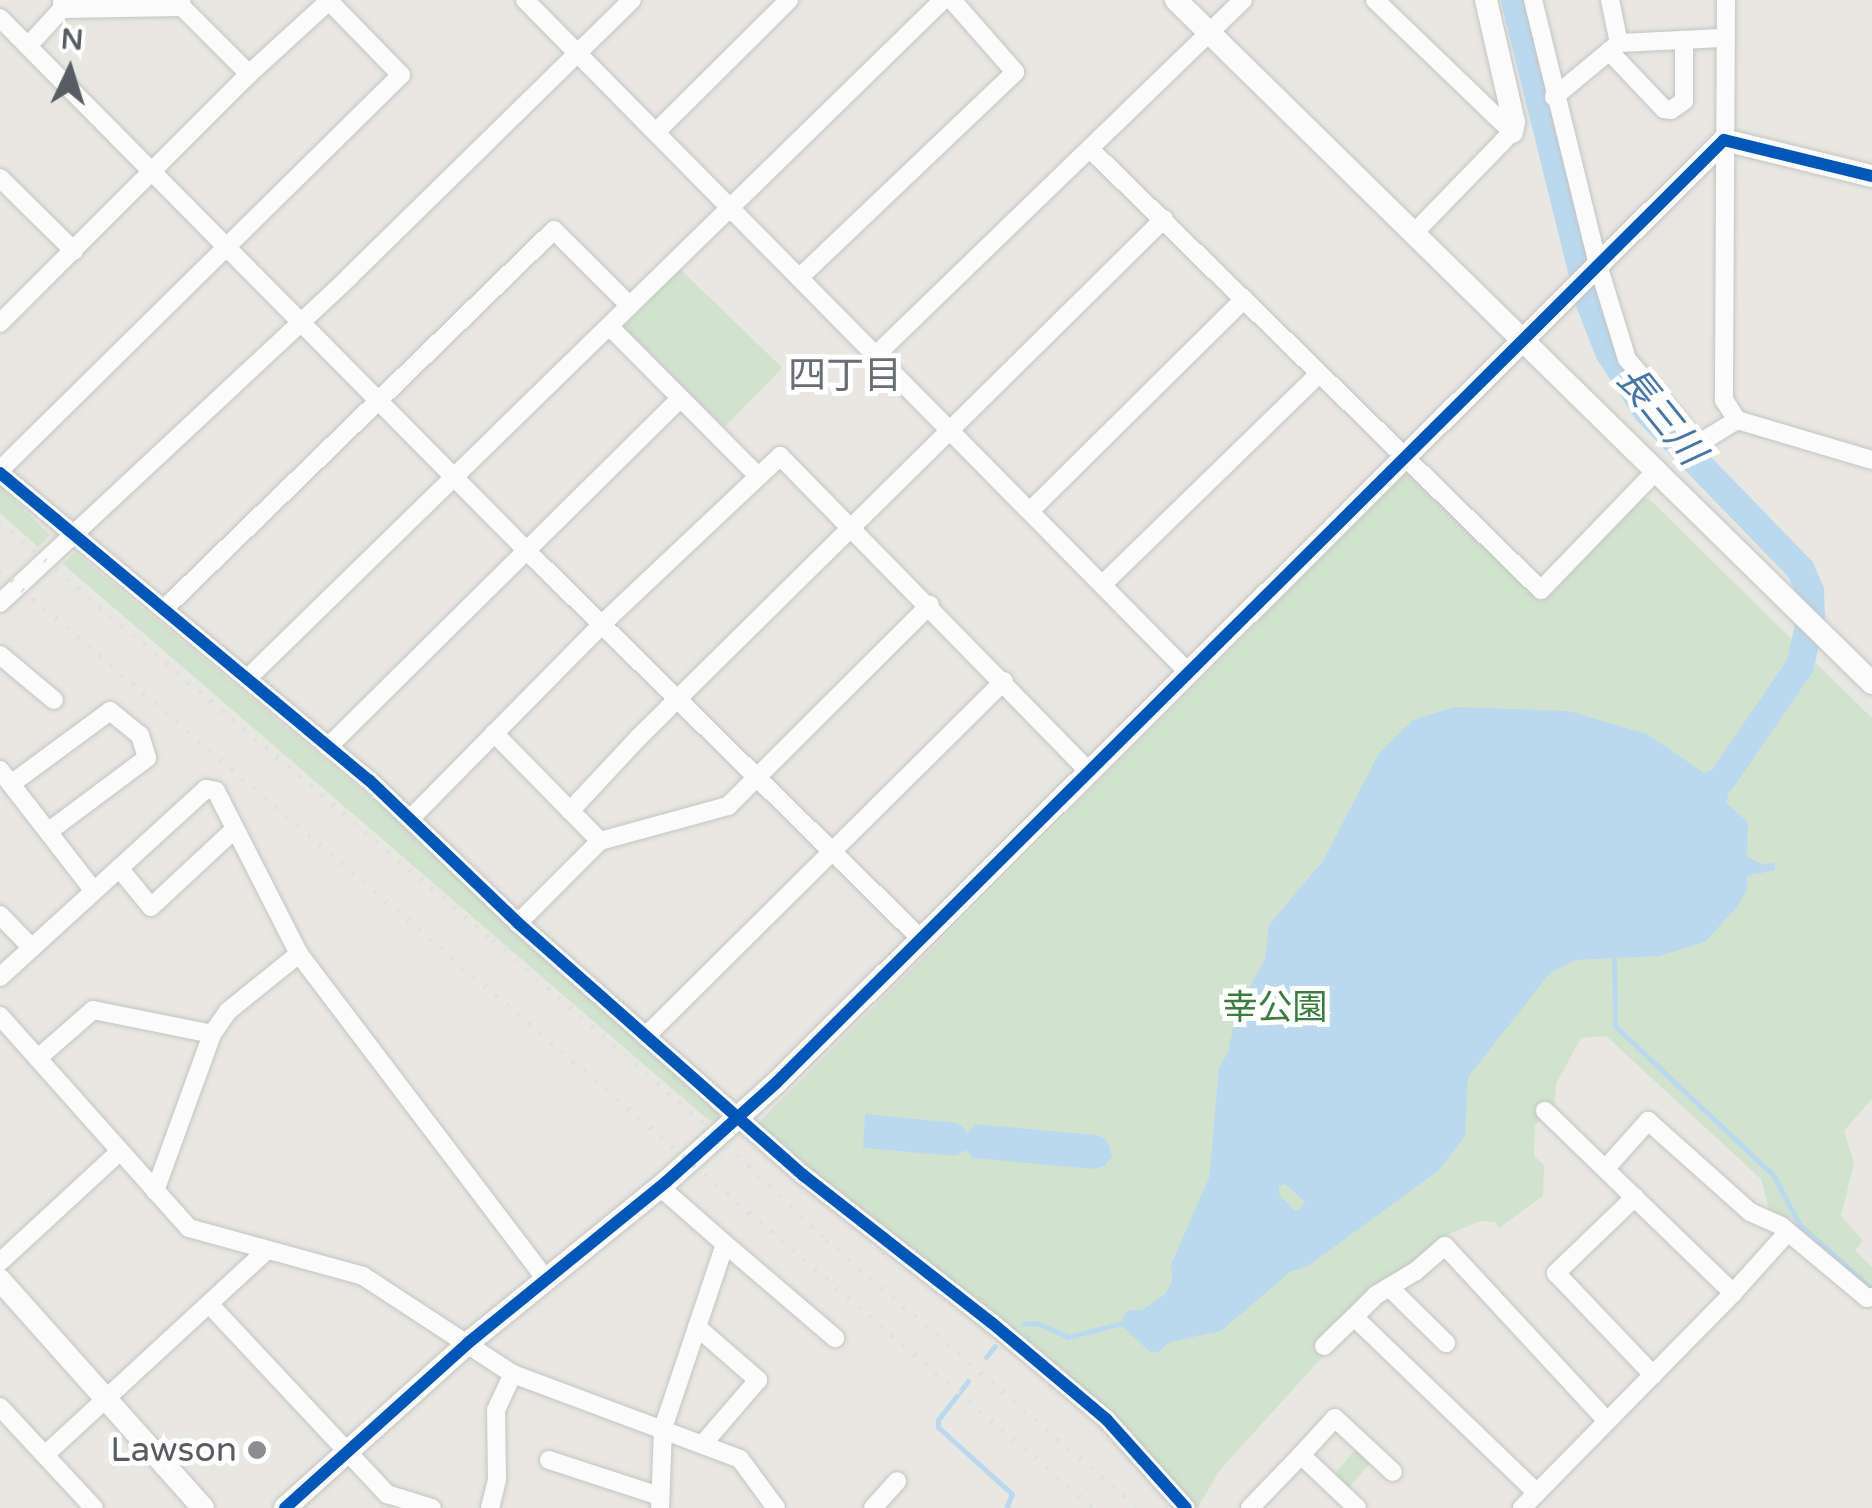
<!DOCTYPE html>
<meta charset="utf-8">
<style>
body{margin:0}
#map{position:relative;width:1872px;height:1508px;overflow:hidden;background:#e8e7e2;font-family:"Varela Round","Noto Sans JP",sans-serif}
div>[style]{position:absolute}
.green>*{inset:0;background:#d1e3cf;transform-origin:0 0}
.water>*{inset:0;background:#bad9ef}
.stream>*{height:5px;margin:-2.5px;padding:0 2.5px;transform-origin:2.5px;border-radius:2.5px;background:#bad9ef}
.river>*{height:28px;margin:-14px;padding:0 14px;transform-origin:14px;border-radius:14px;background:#bad9ef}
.roads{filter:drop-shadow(0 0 2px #c4c4c3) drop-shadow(0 0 2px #c4c4c3)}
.minor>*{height:18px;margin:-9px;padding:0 9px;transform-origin:9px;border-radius:9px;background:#fcfbfb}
.tertiary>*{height:22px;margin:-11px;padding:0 11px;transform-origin:11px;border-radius:11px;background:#fcfbfb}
.rail>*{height:5px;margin-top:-2.5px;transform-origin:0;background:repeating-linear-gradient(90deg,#e0e0df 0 2.5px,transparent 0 14.5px)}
.cycleway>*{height:12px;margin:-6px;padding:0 6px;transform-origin:6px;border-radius:6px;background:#0057b8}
.dots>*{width:28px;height:28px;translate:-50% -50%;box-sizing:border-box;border:5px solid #fff;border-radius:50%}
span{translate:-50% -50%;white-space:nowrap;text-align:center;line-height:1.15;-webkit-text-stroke:10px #fff;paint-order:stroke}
.park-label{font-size:35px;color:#3c7c3f}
.poi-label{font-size:35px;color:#595c60}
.right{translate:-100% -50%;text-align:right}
.neighbourhood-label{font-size:38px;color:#6a6e72}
.water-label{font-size:38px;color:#4775a4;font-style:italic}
.north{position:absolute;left:20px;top:20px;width:100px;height:100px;-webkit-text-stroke:8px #fff;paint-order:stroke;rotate:4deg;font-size:28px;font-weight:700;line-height:40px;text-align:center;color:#595c60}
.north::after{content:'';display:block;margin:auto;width:35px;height:45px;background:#595c60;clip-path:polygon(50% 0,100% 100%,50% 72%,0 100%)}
</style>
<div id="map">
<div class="green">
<div style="left:680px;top:269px;width:142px;height:83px;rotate:44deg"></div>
<div style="clip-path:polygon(1404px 475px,1412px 475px,1541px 601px,1641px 498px,1649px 499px,1872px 718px,1872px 1099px,1844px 1131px,1854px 1163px,1841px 1216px,1863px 1241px,1855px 1250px,1872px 1267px,1872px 1292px,1771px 1217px,1761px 1179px,1606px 1036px,1581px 1038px,1556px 1084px,1554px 1108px,1535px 1125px,1534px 1156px,1544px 1165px,1543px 1196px,1499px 1228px,1495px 1222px,1480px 1221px,1444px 1236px,1410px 1267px,1373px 1286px,1347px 1315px,1325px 1354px,1220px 1470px,1197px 1508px,758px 1123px)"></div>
<div style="clip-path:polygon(0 486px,50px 535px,38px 547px,0 513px)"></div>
<div style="clip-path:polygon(75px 552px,403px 824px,549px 964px,719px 1107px,719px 1122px,707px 1119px,63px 564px)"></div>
<div style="left:1356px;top:1449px;width:20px;height:35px;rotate:41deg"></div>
</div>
<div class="water">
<div style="clip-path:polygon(evenodd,1454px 707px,1569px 711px,1647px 734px,1704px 773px,1715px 768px,1731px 784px,1726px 803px,1748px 822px,1747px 857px,1762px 864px,1775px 863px,1775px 870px,1747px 876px,1747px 890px,1737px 907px,1705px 942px,1659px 956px,1576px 960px,1550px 973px,1468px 1077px,1465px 1136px,1439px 1170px,1308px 1266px,1290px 1272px,1221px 1331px,1170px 1342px,1157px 1353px,1149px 1351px,1123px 1327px,1122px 1319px,1128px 1310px,1142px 1310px,1165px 1294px,1172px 1281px,1171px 1265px,1209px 1178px,1219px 1068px,1228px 1052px,1237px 1010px,1265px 959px,1269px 925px,1323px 861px,1379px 753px,1413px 720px,1454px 707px,1285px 1184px,1305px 1202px,1301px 1209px,1295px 1211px,1279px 1194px,1279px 1186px,1285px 1184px)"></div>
<div style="clip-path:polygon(865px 1114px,958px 1123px,968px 1133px,975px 1124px,1096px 1135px,1107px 1140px,1112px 1156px,1105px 1166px,1094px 1169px,973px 1158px,966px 1150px,956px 1156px,863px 1148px)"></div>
</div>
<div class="stream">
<div style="left:1614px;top:959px;width:67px;rotate:89.1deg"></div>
<div style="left:1615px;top:1026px;width:219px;rotate:43.3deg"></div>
<div style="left:1774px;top:1176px;width:54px;rotate:62.5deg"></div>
<div style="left:1799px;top:1224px;width:98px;rotate:41.7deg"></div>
<div style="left:1024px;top:1324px;width:13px;rotate:-4deg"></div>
<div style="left:1037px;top:1323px;width:34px;rotate:24deg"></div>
<div style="left:1068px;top:1337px;width:57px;rotate:-14.3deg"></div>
<div style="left:986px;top:1357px;width:14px;rotate:-51deg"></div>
<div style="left:968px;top:1381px;width:49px;rotate:127.6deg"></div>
<div style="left:938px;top:1420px;width:7px;rotate:90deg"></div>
<div style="left:938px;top:1427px;width:100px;rotate:42.2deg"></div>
<div style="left:1012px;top:1494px;width:15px;rotate:113deg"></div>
</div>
<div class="river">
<div style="left:1515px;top:0;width:315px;rotate:76.1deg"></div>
<div style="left:1591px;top:306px;width:49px;rotate:68.6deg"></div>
<div style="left:1609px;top:352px;width:70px;rotate:57.2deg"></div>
<div style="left:1647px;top:411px;width:221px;rotate:45.9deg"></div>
<div style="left:1801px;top:570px;width:23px;rotate:67deg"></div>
<div style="left:1810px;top:591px;width:26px;rotate:88deg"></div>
<div style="left:1811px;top:617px;width:50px;rotate:102.7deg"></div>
<div style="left:1800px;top:666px;width:140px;rotate:124.5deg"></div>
</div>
<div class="roads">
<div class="minor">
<div style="left:181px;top:0;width:7px;rotate:82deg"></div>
<div style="left:182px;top:7px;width:95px;rotate:45deg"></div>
<div style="left:525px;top:0;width:944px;rotate:45.39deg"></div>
<div style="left:1375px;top:0;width:190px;rotate:43.9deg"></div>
<div style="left:1512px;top:132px;width:138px;rotate:134.1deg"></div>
<div style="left:1533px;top:0;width:273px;rotate:76.2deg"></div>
<div style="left:1598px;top:265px;width:98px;rotate:72.9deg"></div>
<div style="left:1627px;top:359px;width:111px;rotate:50.1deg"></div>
<div style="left:1698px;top:444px;width:46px;rotate:-31.6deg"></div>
<div style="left:1610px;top:0;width:44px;rotate:78.2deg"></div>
<div style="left:1726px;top:0;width:400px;rotate:90.3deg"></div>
<div style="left:1724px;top:400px;width:24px;rotate:57deg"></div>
<div style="left:1737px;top:420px;width:141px;rotate:16.5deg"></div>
<div style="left:62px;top:9px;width:120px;rotate:-1deg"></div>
<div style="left:0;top:18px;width:750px;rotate:45.32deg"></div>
<div style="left:527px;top:551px;width:550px;rotate:44.56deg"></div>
<div style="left:28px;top:46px;width:50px;rotate:-47.4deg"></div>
<div style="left:62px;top:9px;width:9px;rotate:-90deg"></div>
<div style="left:1609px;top:51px;width:80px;rotate:46.5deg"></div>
<div style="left:1664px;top:109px;width:7px;rotate:8deg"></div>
<div style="left:1671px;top:110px;width:16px;rotate:-35deg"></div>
<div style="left:1684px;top:101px;width:61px;rotate:-90deg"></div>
<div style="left:1554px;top:97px;width:85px;rotate:-39.7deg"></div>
<div style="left:1619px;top:43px;width:104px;rotate:-2.8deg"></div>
<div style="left:657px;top:131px;width:186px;rotate:-44.8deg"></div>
<div style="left:1091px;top:150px;width:629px;rotate:44.36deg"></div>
<div style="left:1541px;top:590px;width:163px;rotate:-46deg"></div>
<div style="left:0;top:178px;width:104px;rotate:44.6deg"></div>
<div style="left:800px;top:277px;width:297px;rotate:-43.6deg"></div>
<div style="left:1015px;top:72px;width:96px;rotate:-131.2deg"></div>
<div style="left:0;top:323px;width:352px;rotate:-45deg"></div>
<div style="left:249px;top:74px;width:108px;rotate:-42.4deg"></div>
<div style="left:610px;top:327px;width:210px;rotate:45.2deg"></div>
<div style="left:877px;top:354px;width:509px;rotate:-44.05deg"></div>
<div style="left:0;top:470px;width:563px;rotate:-44.57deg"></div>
<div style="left:401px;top:75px;width:105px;rotate:-134.2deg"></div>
<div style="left:0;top:473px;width:480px;rotate:39.8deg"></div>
<div style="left:369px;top:780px;width:207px;rotate:43.8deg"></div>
<div style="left:518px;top:923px;width:380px;rotate:41.5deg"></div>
<div style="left:803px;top:1175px;width:240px;rotate:38.1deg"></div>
<div style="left:992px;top:1323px;width:150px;rotate:40.1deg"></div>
<div style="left:1107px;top:1420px;width:118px;rotate:48.1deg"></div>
<div style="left:1031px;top:510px;width:300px;rotate:-44.7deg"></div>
<div style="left:1104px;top:583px;width:300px;rotate:-44.2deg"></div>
<div style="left:0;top:603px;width:478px;rotate:-43deg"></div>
<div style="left:349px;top:277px;width:396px;rotate:-44.4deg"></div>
<div style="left:165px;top:608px;width:542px;rotate:-44.18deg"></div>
<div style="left:554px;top:230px;width:107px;rotate:45deg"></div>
<div style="left:0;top:655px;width:70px;rotate:39.8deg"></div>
<div style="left:249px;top:677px;width:970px;rotate:-44.29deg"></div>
<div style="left:494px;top:733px;width:151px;rotate:45.5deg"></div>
<div style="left:600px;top:841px;width:116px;rotate:135deg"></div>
<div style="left:328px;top:747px;width:494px;rotate:-44.7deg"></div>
<div style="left:0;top:770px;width:152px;rotate:52.2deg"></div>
<div style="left:11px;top:784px;width:123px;rotate:-36.4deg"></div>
<div style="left:110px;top:711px;width:38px;rotate:39deg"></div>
<div style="left:140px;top:735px;width:24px;rotate:73deg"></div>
<div style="left:147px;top:758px;width:122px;rotate:143.3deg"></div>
<div style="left:570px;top:811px;width:100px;rotate:-47deg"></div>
<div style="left:638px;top:738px;width:739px;rotate:-44.62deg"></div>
<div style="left:411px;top:818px;width:272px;rotate:-45.4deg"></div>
<div style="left:602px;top:624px;width:245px;rotate:-43.3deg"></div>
<div style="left:780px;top:456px;width:441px;rotate:45.6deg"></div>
<div style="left:600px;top:841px;width:133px;rotate:-15.3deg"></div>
<div style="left:728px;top:806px;width:285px;rotate:-44.9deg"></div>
<div style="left:119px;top:868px;width:50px;rotate:50.6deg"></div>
<div style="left:151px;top:907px;width:115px;rotate:-42.9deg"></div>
<div style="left:0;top:915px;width:46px;rotate:45.9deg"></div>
<div style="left:0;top:977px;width:279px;rotate:-42.4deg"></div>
<div style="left:206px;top:789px;width:10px;rotate:11deg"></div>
<div style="left:216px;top:791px;width:183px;rotate:63deg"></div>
<div style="left:299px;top:954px;width:407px;rotate:52.8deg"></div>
<div style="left:0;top:1016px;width:284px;rotate:48.3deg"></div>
<div style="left:189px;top:1228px;width:180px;rotate:15.4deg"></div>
<div style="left:363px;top:1276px;width:179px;rotate:33.2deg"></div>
<div style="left:513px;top:1374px;width:242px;rotate:20.5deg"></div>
<div style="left:740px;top:1459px;width:61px;rotate:53.7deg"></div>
<div style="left:646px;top:1036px;width:504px;rotate:-44.76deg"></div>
<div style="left:38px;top:1058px;width:73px;rotate:-41.1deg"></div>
<div style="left:93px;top:1010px;width:121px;rotate:11.4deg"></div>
<div style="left:1607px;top:1167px;width:62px;rotate:-48.3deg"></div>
<div style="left:1648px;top:1121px;width:137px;rotate:41.7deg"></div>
<div style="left:1750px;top:1212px;width:34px;rotate:24deg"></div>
<div style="left:1781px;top:1226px;width:112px;rotate:39.9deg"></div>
<div style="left:1867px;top:1298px;width:5px;rotate:-11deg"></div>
<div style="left:660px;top:1187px;width:86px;rotate:41.2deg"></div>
<div style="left:725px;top:1244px;width:194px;rotate:108.6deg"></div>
<div style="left:663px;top:1428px;width:80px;rotate:92.1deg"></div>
<div style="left:155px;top:1191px;width:167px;rotate:-70deg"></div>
<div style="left:212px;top:1034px;width:28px;rotate:-55deg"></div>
<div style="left:228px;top:1011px;width:91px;rotate:-38.8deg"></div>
<div style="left:1635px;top:1197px;width:110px;rotate:136.1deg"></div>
<div style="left:1556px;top:1273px;width:141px;rotate:46.4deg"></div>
<div style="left:725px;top:1244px;width:145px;rotate:40.5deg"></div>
<div style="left:0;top:1262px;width:162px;rotate:-42.7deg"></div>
<div style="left:1389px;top:1287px;width:80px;rotate:44.5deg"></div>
<div style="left:1733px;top:1293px;width:82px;rotate:-48deg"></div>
<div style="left:211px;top:1306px;width:258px;rotate:46.9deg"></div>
<div style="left:387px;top:1494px;width:47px;rotate:17.3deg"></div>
<div style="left:697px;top:1327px;width:81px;rotate:41deg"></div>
<div style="left:758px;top:1380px;width:84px;rotate:130.7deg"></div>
<div style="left:1324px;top:1346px;width:42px;rotate:-44deg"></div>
<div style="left:0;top:1407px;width:138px;rotate:47.1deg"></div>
<div style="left:46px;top:1454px;width:298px;rotate:-42.7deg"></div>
<div style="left:1301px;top:1455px;width:50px;rotate:-47.4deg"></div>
<div style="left:1335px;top:1418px;width:79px;rotate:43deg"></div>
<div style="left:549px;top:1460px;width:116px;rotate:18.1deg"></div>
<div style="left:1537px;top:1493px;width:254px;rotate:-136.1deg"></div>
<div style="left:1354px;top:1317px;width:31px;rotate:-45deg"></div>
<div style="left:1376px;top:1295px;width:47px;rotate:-31deg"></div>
<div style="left:1416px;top:1271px;width:38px;rotate:-41deg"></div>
<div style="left:1445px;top:1246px;width:238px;rotate:47.2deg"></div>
<div style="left:490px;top:1508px;width:30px;rotate:-76deg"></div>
<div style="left:497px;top:1479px;width:69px;rotate:-90.8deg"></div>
<div style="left:496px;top:1410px;width:40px;rotate:-65deg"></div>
<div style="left:873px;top:1508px;width:36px;rotate:-48deg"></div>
<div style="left:1250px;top:1508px;width:74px;rotate:-46.1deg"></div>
<div style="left:1301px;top:1455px;width:77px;rotate:43.4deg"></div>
<div style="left:1522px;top:1508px;width:301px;rotate:-45.5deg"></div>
<div style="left:1733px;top:1293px;width:262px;rotate:-135.9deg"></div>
</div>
<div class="tertiary">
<div style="left:1176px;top:0;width:975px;rotate:44.46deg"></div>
<div style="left:1486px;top:0;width:125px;rotate:77.1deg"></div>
<div style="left:1514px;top:122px;width:10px;rotate:101deg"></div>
<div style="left:0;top:1280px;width:305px;rotate:48.3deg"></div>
<div style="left:285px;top:1508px;width:246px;rotate:-42deg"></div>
<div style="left:468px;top:1343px;width:255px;rotate:-39.1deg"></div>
<div style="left:666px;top:1182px;width:148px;rotate:-42deg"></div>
<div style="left:776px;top:1083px;width:1337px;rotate:-44.85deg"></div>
<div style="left:1724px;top:140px;width:152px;rotate:13.7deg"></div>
</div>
</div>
<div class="rail">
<div style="left:0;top:522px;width:646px;rotate:40.29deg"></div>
<div style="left:493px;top:940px;width:297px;rotate:41deg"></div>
<div style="left:717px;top:1135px;width:151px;rotate:43.9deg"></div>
<div style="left:826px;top:1240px;width:412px;rotate:40.6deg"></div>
<div style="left:0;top:570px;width:1441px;rotate:40.61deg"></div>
</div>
<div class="cycleway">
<div style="left:0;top:473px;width:480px;rotate:39.8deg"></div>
<div style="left:369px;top:780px;width:207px;rotate:43.8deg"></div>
<div style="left:518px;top:923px;width:380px;rotate:41.5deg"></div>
<div style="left:803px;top:1175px;width:240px;rotate:38.1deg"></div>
<div style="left:992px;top:1323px;width:150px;rotate:40.1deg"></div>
<div style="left:1107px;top:1420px;width:118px;rotate:48.1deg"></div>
<div style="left:285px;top:1508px;width:246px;rotate:-42deg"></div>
<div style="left:468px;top:1343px;width:255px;rotate:-39.1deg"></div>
<div style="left:666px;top:1182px;width:148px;rotate:-42deg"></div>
<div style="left:776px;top:1083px;width:1337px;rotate:-44.85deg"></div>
<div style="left:1724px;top:140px;width:152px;rotate:13.7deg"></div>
</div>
<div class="dots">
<div style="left:257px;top:1450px;background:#8b8d8e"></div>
</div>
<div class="park-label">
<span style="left:1275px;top:1008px">幸公園</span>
</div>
<div class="poi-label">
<span class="right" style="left:237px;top:1450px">Lawson</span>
</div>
<div class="neighbourhood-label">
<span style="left:845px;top:377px">四丁目</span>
</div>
<div class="water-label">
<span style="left:1660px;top:416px;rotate:51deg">長三川</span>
</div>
<div class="north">N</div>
</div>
